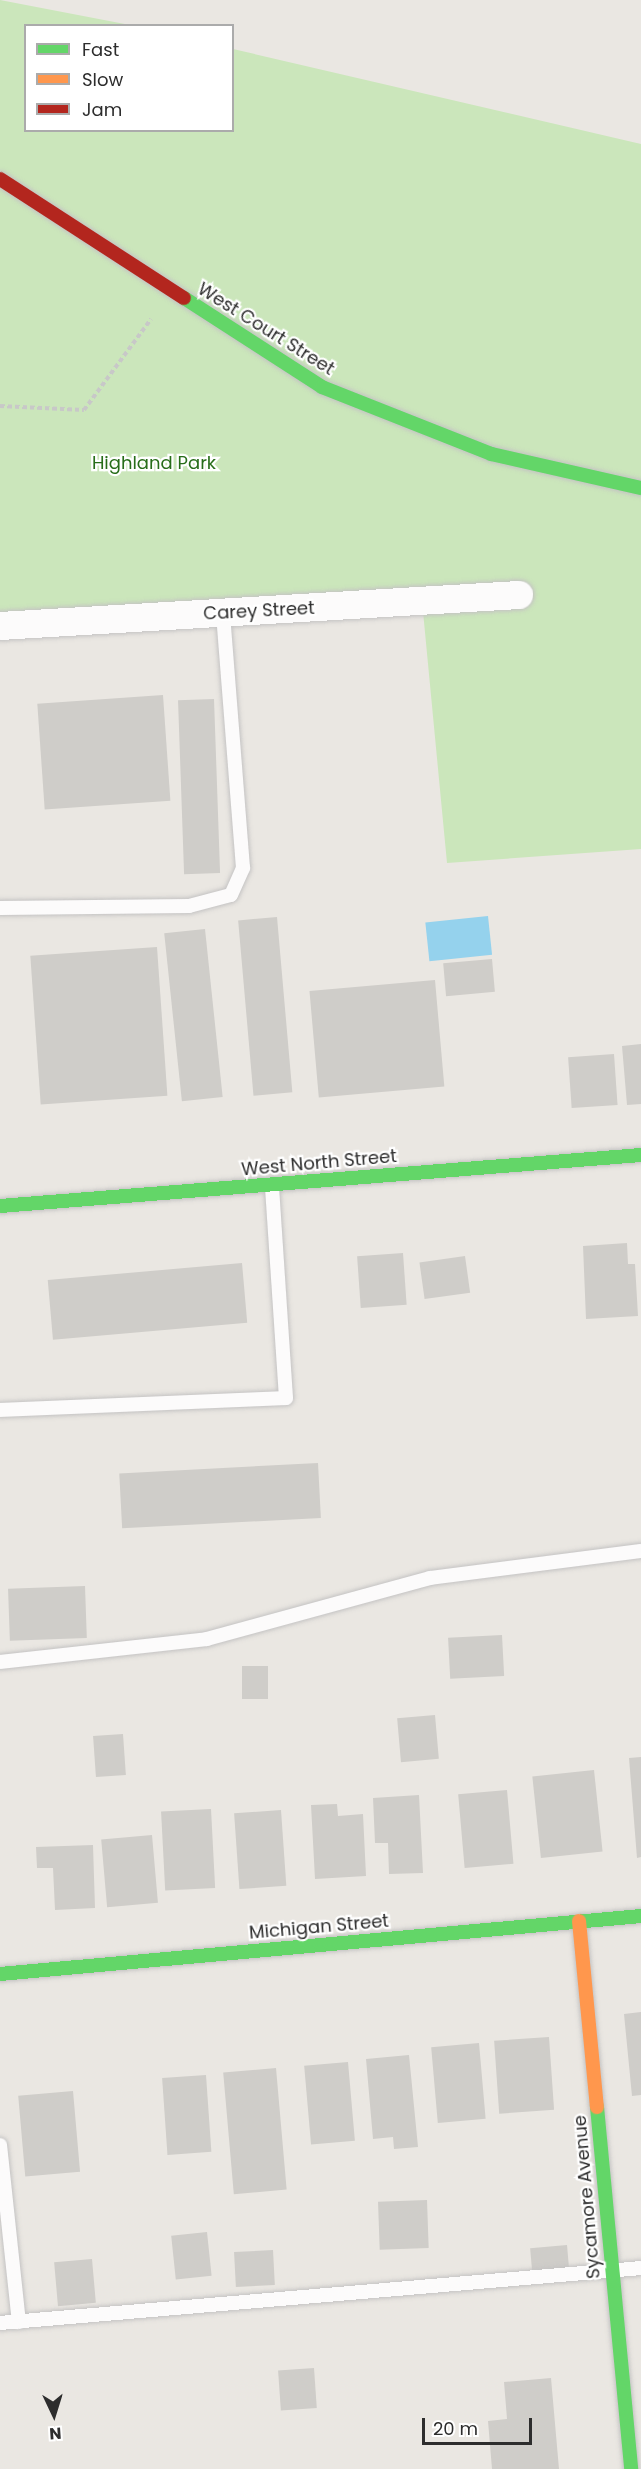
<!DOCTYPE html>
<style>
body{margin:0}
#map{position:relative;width:641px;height:2469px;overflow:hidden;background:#eae7e2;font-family:Poppins,sans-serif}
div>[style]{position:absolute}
.green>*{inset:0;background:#cbe6bb}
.water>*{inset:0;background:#95d2ed;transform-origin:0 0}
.building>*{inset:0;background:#cfcdc9;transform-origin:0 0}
.path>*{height:4px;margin-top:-2px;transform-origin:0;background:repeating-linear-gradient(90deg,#c8c8c8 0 4.5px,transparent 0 7.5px)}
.roads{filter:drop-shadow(0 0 2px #c4c3c3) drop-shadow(0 0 2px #c4c3c3)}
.lane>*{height:14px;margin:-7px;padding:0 7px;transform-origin:7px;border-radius:7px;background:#fcfbfb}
.street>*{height:28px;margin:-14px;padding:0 14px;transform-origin:14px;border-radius:14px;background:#fcfbfb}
.fast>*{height:14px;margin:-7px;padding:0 7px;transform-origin:7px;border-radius:7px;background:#63d668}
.slow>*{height:14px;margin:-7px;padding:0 7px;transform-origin:7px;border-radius:7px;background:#ff974d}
.jam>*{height:14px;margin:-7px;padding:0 7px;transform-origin:7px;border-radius:7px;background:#b3261e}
span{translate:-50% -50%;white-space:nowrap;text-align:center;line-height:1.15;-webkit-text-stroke:4.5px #fff;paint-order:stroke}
.street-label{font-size:18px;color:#2d2d2d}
.park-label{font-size:18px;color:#276d19}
.legend{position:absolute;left:24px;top:24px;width:210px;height:108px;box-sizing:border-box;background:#fff;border:2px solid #ababab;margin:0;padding:8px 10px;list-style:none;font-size:18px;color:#2d2d2d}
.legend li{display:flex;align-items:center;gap:12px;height:30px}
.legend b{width:30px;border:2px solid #ababab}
.north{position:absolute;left:24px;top:2385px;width:60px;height:60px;-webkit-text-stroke:4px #fff;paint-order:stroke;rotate:176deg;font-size:16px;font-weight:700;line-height:24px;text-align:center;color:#2d2d2d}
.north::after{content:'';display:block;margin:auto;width:21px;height:27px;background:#2d2d2d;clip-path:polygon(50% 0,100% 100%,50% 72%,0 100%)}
.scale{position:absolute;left:422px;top:2418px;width:110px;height:27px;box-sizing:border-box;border:3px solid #2d2d2d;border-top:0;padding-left:8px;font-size:18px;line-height:21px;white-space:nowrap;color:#2d2d2d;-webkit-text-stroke:4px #fff;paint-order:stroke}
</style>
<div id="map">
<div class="green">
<div style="clip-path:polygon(0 0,130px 25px,26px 26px,26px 130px,232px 130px,233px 49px,641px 144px,641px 849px,447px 863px,422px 601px,0 626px)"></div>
</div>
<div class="water">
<div style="left:488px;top:916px;width:39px;height:63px;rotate:84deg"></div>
</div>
<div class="building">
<div style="left:163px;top:695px;width:106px;height:126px;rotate:86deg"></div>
<div style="left:214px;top:699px;width:174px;height:36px;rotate:88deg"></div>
<div style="left:277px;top:917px;width:176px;height:39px;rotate:85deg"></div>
<div style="left:205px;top:929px;width:169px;height:41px;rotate:84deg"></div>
<div style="left:157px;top:947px;width:149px;height:127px;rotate:86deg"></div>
<div style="left:492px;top:959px;width:33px;height:49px;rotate:85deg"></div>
<div style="left:435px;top:980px;width:107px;height:126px;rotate:85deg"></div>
<div style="clip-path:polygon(641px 1044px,641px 1104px,627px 1105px,622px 1046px)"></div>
<div style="left:614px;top:1054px;width:51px;height:46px;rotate:86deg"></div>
<div style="clip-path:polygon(627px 1243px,628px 1264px,635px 1264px,638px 1316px,586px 1319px,583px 1246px)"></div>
<div style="left:403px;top:1253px;width:52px;height:46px;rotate:86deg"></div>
<div style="left:465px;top:1256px;width:37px;height:46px;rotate:82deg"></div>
<div style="left:242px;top:1263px;width:60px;height:195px;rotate:85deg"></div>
<div style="left:318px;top:1463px;width:55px;height:199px;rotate:87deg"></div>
<div style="left:85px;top:1586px;width:52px;height:77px;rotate:88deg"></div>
<div style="left:502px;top:1635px;width:41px;height:54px;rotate:87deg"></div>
<div style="left:242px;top:1666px;width:26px;height:33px"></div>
<div style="left:435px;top:1715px;width:44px;height:38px;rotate:85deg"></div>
<div style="left:123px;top:1734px;width:41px;height:30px;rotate:86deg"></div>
<div style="clip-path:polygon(641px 1757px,641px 1857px,637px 1858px,629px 1758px)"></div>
<div style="left:594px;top:1770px;width:82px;height:62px;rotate:84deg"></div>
<div style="left:507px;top:1790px;width:74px;height:49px;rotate:85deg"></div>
<div style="clip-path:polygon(419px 1795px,423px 1873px,389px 1874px,388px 1843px,375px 1843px,373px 1798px)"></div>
<div style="clip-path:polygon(337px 1804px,338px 1816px,363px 1814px,366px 1876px,315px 1879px,311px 1805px)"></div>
<div style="left:211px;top:1809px;width:79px;height:50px;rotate:87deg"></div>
<div style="left:281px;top:1810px;width:76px;height:47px;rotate:86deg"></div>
<div style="left:152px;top:1835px;width:68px;height:51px;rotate:85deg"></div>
<div style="clip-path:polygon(93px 1845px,95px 1908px,55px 1910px,53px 1868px,37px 1868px,36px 1847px)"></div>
<div style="clip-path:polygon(641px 2012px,641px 2095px,632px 2096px,624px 2014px)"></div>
<div style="left:549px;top:2037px;width:73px;height:55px;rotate:86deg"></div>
<div style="left:479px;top:2043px;width:76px;height:48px;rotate:85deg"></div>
<div style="clip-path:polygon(409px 2055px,418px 2147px,394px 2149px,393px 2137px,373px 2139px,366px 2059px)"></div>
<div style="left:348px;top:2062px;width:79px;height:44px;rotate:85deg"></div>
<div style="left:276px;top:2068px;width:122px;height:53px;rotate:85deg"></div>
<div style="left:206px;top:2075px;width:77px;height:44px;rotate:86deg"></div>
<div style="left:73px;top:2091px;width:81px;height:55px;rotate:85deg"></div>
<div style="left:427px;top:2200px;width:48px;height:49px;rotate:88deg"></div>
<div style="left:207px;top:2232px;width:44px;height:36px;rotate:84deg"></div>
<div style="left:567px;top:2245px;width:25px;height:37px;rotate:85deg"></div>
<div style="left:273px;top:2250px;width:35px;height:39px;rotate:87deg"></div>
<div style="left:92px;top:2259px;width:44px;height:38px;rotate:85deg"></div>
<div style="left:314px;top:2368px;width:40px;height:36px;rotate:86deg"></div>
<div style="clip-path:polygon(551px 2378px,559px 2469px,492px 2469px,488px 2421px,507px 2419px,504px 2382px)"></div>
</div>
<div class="path">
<div style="left:0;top:406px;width:84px;rotate:2.7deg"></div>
<div style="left:84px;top:410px;width:113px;rotate:-53.6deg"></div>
</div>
<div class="roads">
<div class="lane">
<div style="left:0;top:908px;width:189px;rotate:-0.6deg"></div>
<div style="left:189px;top:906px;width:43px;rotate:-14.7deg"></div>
<div style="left:231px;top:895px;width:30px;rotate:-66deg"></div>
<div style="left:243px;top:868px;width:256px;rotate:-94.5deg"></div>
<div style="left:0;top:1410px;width:286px;rotate:-2.4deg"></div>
<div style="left:286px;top:1398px;width:212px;rotate:-93.8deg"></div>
<div style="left:0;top:1662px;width:208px;rotate:-6.3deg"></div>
<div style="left:207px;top:1639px;width:231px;rotate:-15.3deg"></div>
<div style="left:430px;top:1578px;width:213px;rotate:-7.3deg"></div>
<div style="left:0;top:2145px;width:178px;rotate:83.9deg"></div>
<div style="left:0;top:2323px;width:643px;rotate:-4.9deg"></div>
</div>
<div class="street">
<div style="left:0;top:626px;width:520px;rotate:-3.42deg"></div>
</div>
<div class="fast">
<div style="left:184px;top:298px;width:164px;rotate:32.8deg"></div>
<div style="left:322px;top:387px;width:182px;rotate:21.6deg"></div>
<div style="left:491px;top:454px;width:154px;rotate:12.8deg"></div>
<div style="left:0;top:1206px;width:643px;rotate:-4.55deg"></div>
<div style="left:0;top:1974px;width:644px;rotate:-5.17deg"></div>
<div style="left:597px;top:2107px;width:364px;rotate:84.6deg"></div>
</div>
<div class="slow">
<div style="left:579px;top:1921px;width:187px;rotate:84.5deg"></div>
</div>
<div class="jam">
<div style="left:0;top:179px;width:219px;rotate:32.9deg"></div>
</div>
</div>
<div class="street-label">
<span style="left:266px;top:329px;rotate:32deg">West Court Street</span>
<span style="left:259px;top:611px;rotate:-3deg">Carey Street</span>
<span style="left:319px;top:1163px;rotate:-5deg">West North Street</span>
<span style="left:319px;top:1927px;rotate:-5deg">Michigan Street</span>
<span style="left:587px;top:2197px;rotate:-95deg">Sycamore Avenue</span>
</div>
<div class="park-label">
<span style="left:154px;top:463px">Highland Park</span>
</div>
<ul class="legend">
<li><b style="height:8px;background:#63d668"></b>Fast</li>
<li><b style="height:8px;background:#ff974d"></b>Slow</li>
<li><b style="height:8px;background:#b3261e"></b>Jam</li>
</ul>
<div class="north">N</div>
<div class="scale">20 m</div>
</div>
